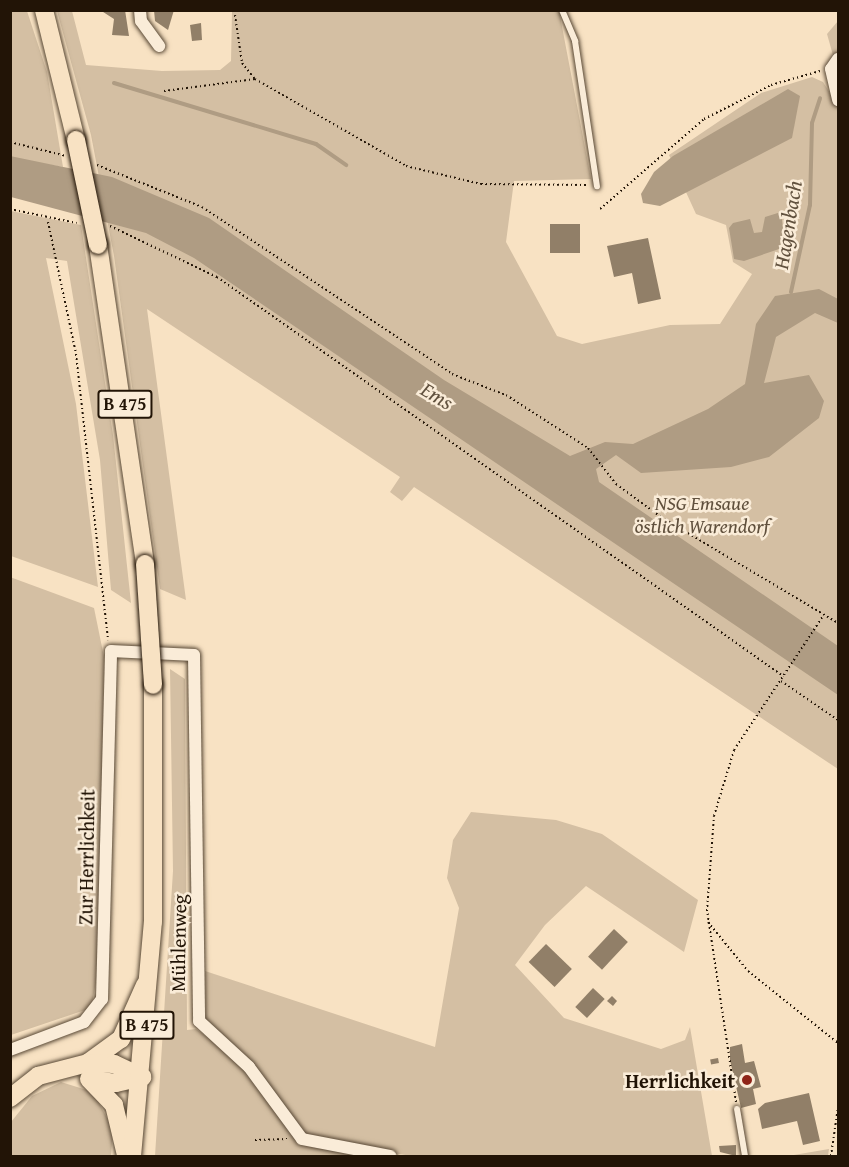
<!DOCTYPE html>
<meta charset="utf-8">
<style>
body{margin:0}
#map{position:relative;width:849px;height:1167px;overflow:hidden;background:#f8e2c3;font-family:"Gentium Book Plus",serif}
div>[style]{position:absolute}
.green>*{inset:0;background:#d4bfa3}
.water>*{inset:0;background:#af9c83}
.stream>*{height:4px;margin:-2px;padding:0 2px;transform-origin:2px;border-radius:2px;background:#af9c83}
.building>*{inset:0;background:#917f68;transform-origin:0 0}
.path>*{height:2px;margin-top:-1px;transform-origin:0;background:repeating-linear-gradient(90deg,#221406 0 1.5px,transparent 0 4.5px)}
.roads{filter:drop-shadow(0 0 2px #584835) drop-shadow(0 0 2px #584835)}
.service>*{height:6px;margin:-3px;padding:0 3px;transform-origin:3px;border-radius:3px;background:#faecd8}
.minor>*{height:12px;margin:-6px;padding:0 6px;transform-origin:6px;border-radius:6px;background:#faecd8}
.primary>*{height:18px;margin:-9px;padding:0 9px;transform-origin:9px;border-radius:9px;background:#f8e2c3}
.bridges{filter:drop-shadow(0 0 2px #221406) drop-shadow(0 0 2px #221406)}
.primary-bridge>*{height:18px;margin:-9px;padding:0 9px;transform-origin:9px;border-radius:9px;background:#f8e2c3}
.dots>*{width:16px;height:16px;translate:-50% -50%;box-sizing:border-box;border:3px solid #faecd8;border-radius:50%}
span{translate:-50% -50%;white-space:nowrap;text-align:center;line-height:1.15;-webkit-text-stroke:5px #faecd8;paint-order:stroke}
.shield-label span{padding:2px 4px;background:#faecd8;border:2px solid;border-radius:4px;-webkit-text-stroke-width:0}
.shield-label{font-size:18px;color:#221406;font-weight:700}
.park-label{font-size:20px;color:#60503d;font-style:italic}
.street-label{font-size:20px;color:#221406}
.poi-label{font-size:20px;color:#221406;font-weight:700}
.right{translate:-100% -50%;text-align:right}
.water-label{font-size:21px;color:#61513e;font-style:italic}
.frame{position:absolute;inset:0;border:12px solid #221406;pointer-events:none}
</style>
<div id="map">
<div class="green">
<div style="clip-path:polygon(10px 11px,27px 11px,47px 72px,63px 167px,11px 158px)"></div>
<div style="clip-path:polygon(57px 11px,72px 11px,86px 65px,162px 71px,220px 70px,231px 61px,232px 11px,571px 11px,560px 16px,591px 179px,514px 181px,506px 242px,557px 336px,582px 344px,670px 325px,720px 324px,752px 274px,733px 262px,726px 225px,696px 214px,669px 155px,761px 93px,812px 77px,823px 82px,838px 106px,838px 769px,414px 487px,402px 501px,390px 492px,400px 477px,147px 309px,186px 600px,160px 589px,114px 256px,91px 135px)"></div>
<div style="clip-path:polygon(838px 21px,838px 73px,827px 34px)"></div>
<div style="clip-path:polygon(11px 211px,81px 225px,113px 435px,131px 603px,111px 590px,100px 460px,67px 261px,46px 258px,76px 404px,98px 587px,11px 556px)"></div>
<div style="clip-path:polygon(10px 577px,94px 608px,104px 657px,99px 967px,91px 1008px,11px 1035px)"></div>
<div style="clip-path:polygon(170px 669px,185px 679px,187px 1030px,196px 1029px,234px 1056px,298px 1143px,364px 1156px,155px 1156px,173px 871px)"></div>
<div style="clip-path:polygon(471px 812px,556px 820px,602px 834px,698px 900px,684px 952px,586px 886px,545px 925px,515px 965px,564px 1018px,661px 1049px,685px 1040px,690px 1027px,712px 1156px,411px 1156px,329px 1142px,306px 1135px,241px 1051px,206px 1024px,205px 971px,435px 1047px,459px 908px,447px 878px,453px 840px)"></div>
<div style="clip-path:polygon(61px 1082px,93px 1092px,113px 1129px,111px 1156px,11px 1156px,11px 1122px,32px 1096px)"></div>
<div style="clip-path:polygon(829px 1149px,828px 1156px,788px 1156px)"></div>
</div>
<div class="water">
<div style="clip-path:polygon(788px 89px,800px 96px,792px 138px,660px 206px,643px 203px,641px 194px,654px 172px,673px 156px)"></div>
<div style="clip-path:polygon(10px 156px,112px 177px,209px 218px,444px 380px,570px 456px,605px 442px,633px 444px,708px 409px,745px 384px,756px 324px,775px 296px,819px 289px,838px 299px,838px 323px,815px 313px,776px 337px,764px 383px,809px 375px,824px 401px,819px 418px,769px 457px,731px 467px,641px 473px,616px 455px,596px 469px,599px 482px,838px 646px,838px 695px,194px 258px,146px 233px,11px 197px)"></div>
<div style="clip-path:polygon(781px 212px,785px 247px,744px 261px,734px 259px,729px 228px,733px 223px,750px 219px,754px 233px,762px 232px,765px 217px)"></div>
</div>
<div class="stream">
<div style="left:114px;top:83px;width:211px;rotate:16.8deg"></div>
<div style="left:316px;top:144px;width:37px;rotate:35deg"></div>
<div style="left:791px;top:292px;width:89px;rotate:-77.7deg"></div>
<div style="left:810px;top:205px;width:82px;rotate:-88.6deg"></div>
<div style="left:812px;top:123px;width:26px;rotate:-72deg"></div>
</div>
<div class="building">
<div style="clip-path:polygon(100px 10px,125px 10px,129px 36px,112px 35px,114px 19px)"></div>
<div style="clip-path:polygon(154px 10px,174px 10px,168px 30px,155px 21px)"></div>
<div style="clip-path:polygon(201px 23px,202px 40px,192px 41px,190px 25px)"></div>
<div style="left:550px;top:224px;width:30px;height:29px"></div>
<div style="clip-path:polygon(648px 238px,661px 299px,638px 304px,632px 273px,614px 277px,607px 246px)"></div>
<div style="left:614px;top:929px;width:19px;height:38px;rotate:43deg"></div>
<div style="left:546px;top:944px;width:36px;height:25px;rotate:44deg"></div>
<div style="left:593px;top:988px;width:16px;height:26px;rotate:43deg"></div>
<div style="clip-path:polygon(612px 996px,617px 1001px,613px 1006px,607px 1001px)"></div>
<div style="clip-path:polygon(742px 1044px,745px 1063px,754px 1061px,761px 1087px,753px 1089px,756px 1104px,741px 1108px,730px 1060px,730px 1047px)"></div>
<div style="left:718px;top:1058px;width:5px;height:8px;rotate:79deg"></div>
<div style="clip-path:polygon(809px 1093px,820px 1141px,803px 1145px,797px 1121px,762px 1129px,758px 1109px,765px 1103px)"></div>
<div style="clip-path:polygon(736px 1145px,736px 1156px,720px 1152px,719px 1146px)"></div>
</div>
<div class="path">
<div style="left:235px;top:15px;width:49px;rotate:81.7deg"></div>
<div style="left:242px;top:63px;width:21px;rotate:51deg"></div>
<div style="left:255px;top:79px;width:174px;rotate:29.9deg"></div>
<div style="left:406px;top:166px;width:77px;rotate:13.5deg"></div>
<div style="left:481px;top:184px;width:107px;rotate:0.5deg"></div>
<div style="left:164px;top:91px;width:92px;rotate:-7.5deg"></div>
<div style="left:10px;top:142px;width:58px;rotate:14deg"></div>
<div style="left:97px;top:165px;width:113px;rotate:21.8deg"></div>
<div style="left:202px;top:207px;width:301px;rotate:33.7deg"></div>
<div style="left:452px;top:374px;width:58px;rotate:21.3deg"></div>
<div style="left:506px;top:395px;width:98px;rotate:32.9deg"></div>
<div style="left:588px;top:448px;width:46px;rotate:52.1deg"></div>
<div style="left:616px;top:484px;width:56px;rotate:36.3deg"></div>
<div style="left:661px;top:517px;width:206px;rotate:30.9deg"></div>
<div style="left:10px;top:209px;width:68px;rotate:11.8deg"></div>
<div style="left:600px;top:209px;width:138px;rotate:-40.9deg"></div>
<div style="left:704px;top:119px;width:75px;rotate:-26.9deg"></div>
<div style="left:771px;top:85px;width:51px;rotate:-15.9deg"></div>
<div style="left:48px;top:222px;width:135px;rotate:78deg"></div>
<div style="left:76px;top:354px;width:288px;rotate:83.6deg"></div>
<div style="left:110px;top:226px;width:119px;rotate:25.5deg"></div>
<div style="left:217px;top:277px;width:693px;rotate:35.18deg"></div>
<div style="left:781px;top:681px;width:69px;rotate:34.4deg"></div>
<div style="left:708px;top:922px;width:63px;rotate:50.8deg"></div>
<div style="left:748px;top:971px;width:115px;rotate:38.7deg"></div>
<div style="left:736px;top:1102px;width:193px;rotate:-98.6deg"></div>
<div style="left:707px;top:911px;width:95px;rotate:-85.8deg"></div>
<div style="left:714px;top:816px;width:69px;rotate:-73.1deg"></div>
<div style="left:734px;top:750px;width:161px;rotate:-56.4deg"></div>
<div style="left:255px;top:1140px;width:32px;rotate:-2deg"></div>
<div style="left:831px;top:1156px;width:49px;rotate:-81.9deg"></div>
</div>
<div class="roads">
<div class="service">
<div style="left:562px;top:10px;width:34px;rotate:67deg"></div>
<div style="left:575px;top:41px;width:147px;rotate:81.4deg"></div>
<div style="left:737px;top:1109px;width:48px;rotate:80.3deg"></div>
</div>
<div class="minor">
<div style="left:140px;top:10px;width:11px;rotate:85deg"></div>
<div style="left:141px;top:21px;width:31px;rotate:54deg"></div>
<div style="left:838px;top:59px;width:12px;rotate:125deg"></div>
<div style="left:831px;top:69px;width:32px;rotate:77deg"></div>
<div style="left:10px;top:1050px;width:79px;rotate:-20.7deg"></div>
<div style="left:84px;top:1022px;width:29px;rotate:-52deg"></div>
<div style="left:102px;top:999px;width:348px;rotate:-88.5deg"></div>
<div style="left:111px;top:651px;width:83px;rotate:2.8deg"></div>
<div style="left:194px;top:655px;width:366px;rotate:89.2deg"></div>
<div style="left:199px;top:1021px;width:68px;rotate:42.6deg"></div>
<div style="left:249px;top:1067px;width:89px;rotate:53.6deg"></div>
<div style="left:302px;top:1139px;width:90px;rotate:10.9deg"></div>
</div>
<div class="primary">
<div style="left:44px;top:10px;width:134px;rotate:76.2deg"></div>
<div style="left:98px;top:245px;width:322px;rotate:81.6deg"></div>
<div style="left:89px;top:1062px;width:39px;rotate:-36deg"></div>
<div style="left:121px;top:1039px;width:59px;rotate:-66deg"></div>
<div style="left:89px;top:1079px;width:36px;rotate:46deg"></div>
<div style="left:114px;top:1105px;width:51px;rotate:76.5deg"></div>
<div style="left:90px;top:1079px;width:26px;rotate:9deg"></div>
<div style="left:116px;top:1083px;width:27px;rotate:-13deg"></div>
<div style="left:10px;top:1098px;width:36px;rotate:-38deg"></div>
<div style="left:38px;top:1076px;width:52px;rotate:-14.6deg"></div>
<div style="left:88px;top:1063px;width:26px;rotate:2deg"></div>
<div style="left:114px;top:1064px;width:31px;rotate:25deg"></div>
<div style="left:132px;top:1156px;width:235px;rotate:-84.9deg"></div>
<div style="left:153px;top:922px;width:237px;rotate:-90deg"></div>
</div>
</div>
<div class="bridges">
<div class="primary-bridge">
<div style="left:76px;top:140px;width:107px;rotate:78.2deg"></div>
<div style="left:145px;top:564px;width:121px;rotate:86.2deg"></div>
</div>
</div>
<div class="dots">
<div style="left:747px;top:1080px;background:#8f2418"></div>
</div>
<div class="shield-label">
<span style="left:125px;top:404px">B 475</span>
<span style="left:147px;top:1025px">B 475</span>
</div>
<div class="park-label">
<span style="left:702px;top:514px">NSG Emsaue<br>östlich Warendorf</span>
</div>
<div class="street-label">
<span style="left:86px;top:857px;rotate:-89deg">Zur Herrlichkeit</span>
<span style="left:178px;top:943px;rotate:-89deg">Mühlenweg</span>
</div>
<div class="poi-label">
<span class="right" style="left:735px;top:1080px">Herrlichkeit</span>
</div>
<div class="water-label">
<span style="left:788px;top:225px;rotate:-81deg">Hagenbach</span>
<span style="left:437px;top:396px;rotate:31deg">Ems</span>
</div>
<div class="frame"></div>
</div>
